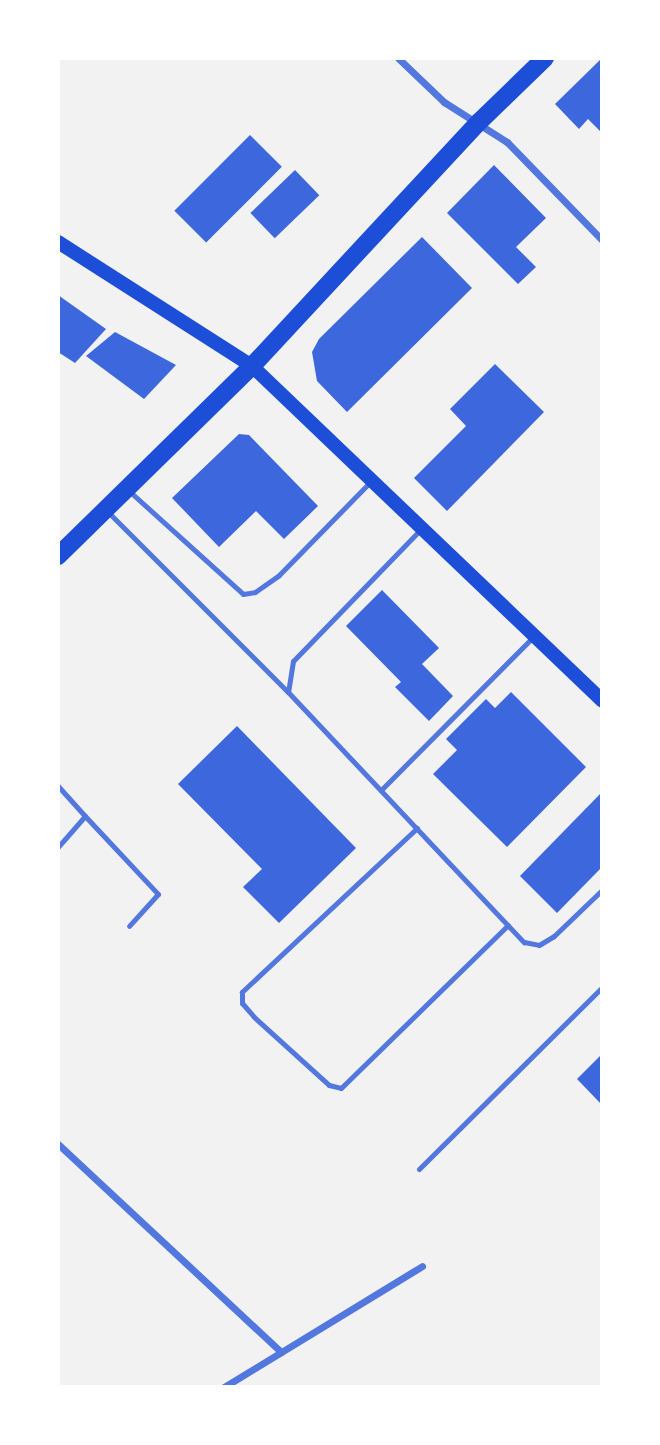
<!DOCTYPE html>
<style>
body{margin:0}
#map{position:relative;width:660px;height:1445px;overflow:hidden;background:#f2f2f2;font-family:Literata,serif}
div>[style]{position:absolute}
.building>*{inset:0;background:#3d67dc;transform-origin:0 0}
.service>*{height:5px;margin:-2.5px;padding:0 2.5px;transform-origin:2.5px;border-radius:2.5px;background:#5277de}
.minor>*{height:7px;margin:-3.5px;padding:0 3.5px;transform-origin:3.5px;border-radius:3.5px;background:#5277de}
.secondary>*{height:14px;margin:-7px;padding:0 7px;transform-origin:7px;border-radius:7px;background:#1d4ed8}
.primary>*{height:18px;margin:-9px;padding:0 9px;transform-origin:9px;border-radius:9px;background:#1d4ed8}
span{translate:-50% -50%;white-space:nowrap;text-align:center;line-height:1.15;-webkit-text-stroke:7px #fff;paint-order:stroke}
.frame{position:absolute;inset:0;border:60px solid #fff;pointer-events:none}
</style>
<div id="map">
<div class="building">
<div style="clip-path:polygon(602px 58px,602px 133px,588px 119px,579px 129px,555px 104px)"></div>
<div style="left:250px;top:135px;width:45px;height:107px;rotate:45deg"></div>
<div style="clip-path:polygon(494px 165px,546px 218px,516px 247px,536px 267px,518px 284px,447px 213px)"></div>
<div style="left:295px;top:170px;width:35px;height:62px;rotate:46deg"></div>
<div style="clip-path:polygon(422px 237px,472px 288px,347px 412px,317px 381px,312px 352px,319px 339px)"></div>
<div style="clip-path:polygon(58px 295px,106px 329px,75px 363px,58px 352px)"></div>
<div style="clip-path:polygon(115px 332px,176px 365px,144px 399px,86px 356px)"></div>
<div style="clip-path:polygon(495px 364px,544px 412px,447px 511px,414px 478px,466px 426px,450px 409px)"></div>
<div style="clip-path:polygon(239px 434px,249px 435px,318px 506px,284px 539px,256px 511px,219px 547px,172px 498px)"></div>
<div style="clip-path:polygon(382px 590px,439px 648px,422px 664px,453px 696px,429px 721px,395px 687px,401px 682px,346px 626px)"></div>
<div style="clip-path:polygon(511px 692px,586px 767px,507px 847px,433px 774px,457px 750px,446px 739px,486px 699px,495px 708px)"></div>
<div style="clip-path:polygon(237px 726px,356px 848px,279px 923px,243px 887px,262px 869px,178px 784px)"></div>
<div style="clip-path:polygon(602px 792px,602px 867px,557px 913px,520px 876px)"></div>
<div style="clip-path:polygon(602px 1054px,602px 1105px,577px 1079px)"></div>
</div>
<div class="service">
<div style="left:128px;top:490px;width:155px;rotate:42.1deg"></div>
<div style="left:243px;top:594px;width:12px;rotate:-9deg"></div>
<div style="left:255px;top:592px;width:29px;rotate:-35deg"></div>
<div style="left:279px;top:575px;width:132px;rotate:-45.6deg"></div>
<div style="left:109px;top:513px;width:253px;rotate:45deg"></div>
<div style="left:420px;top:530px;width:182px;rotate:134.1deg"></div>
<div style="left:293px;top:661px;width:31px;rotate:99deg"></div>
<div style="left:288px;top:692px;width:344px;rotate:46.7deg"></div>
<div style="left:524px;top:942px;width:15px;rotate:11deg"></div>
<div style="left:539px;top:945px;width:17px;rotate:-31deg"></div>
<div style="left:554px;top:936px;width:66px;rotate:-43.8deg"></div>
<div style="left:58px;top:786px;width:40px;rotate:48deg"></div>
<div style="left:85px;top:816px;width:41px;rotate:131.1deg"></div>
<div style="left:381px;top:790px;width:214px;rotate:-45.2deg"></div>
<div style="left:85px;top:816px;width:107px;rotate:46.9deg"></div>
<div style="left:158px;top:894px;width:43px;rotate:132.2deg"></div>
<div style="left:417px;top:828px;width:240px;rotate:136.9deg"></div>
<div style="left:242px;top:992px;width:11px;rotate:90deg"></div>
<div style="left:242px;top:1003px;width:18px;rotate:49deg"></div>
<div style="left:254px;top:1017px;width:101px;rotate:42.2deg"></div>
<div style="left:329px;top:1085px;width:12px;rotate:14deg"></div>
<div style="left:341px;top:1088px;width:233px;rotate:-44.3deg"></div>
<div style="left:419px;top:1169px;width:258px;rotate:-44.8deg"></div>
</div>
<div class="minor">
<div style="left:398px;top:58px;width:64px;rotate:43.7deg"></div>
<div style="left:444px;top:102px;width:75px;rotate:32.4deg"></div>
<div style="left:507px;top:142px;width:136px;rotate:45.9deg"></div>
<div style="left:58px;top:1144px;width:305px;rotate:43deg"></div>
<div style="left:224px;top:1387px;width:232px;rotate:-31.4deg"></div>
</div>
<div class="secondary">
<div style="left:58px;top:242px;width:230px;rotate:32.6deg"></div>
<div style="left:252px;top:366px;width:484px;rotate:43.7deg"></div>
</div>
<div class="primary">
<div style="left:58px;top:556px;width:272px;rotate:-44.4deg"></div>
<div style="left:252px;top:366px;width:333px;rotate:-47.1deg"></div>
<div style="left:479px;top:122px;width:92px;rotate:-44.1deg"></div>
</div>
<div class="frame"></div>
</div>
